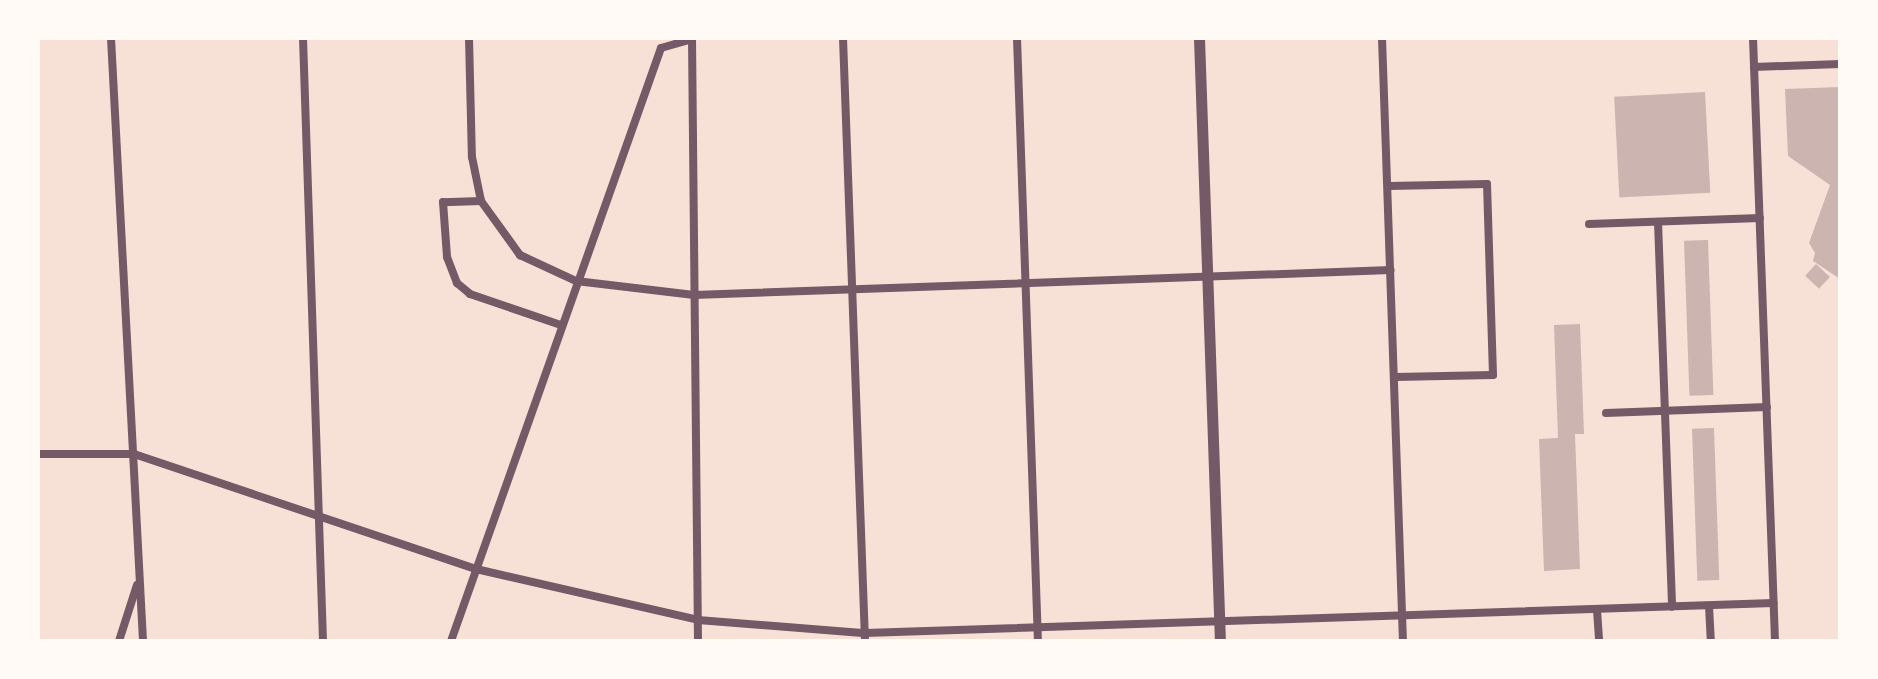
<!DOCTYPE html>
<style>
body{margin:0}
#map{position:relative;width:1878px;height:679px;overflow:hidden;background:#f7e1d7;font-family:"Source Serif 4",serif}
div>[style]{position:absolute}
.building>*{inset:0;background:#ccb4b1;transform-origin:0 0}
.minor>*{height:8px;margin:-4px;padding:0 4px;transform-origin:4px;border-radius:4px;background:#755966}
.tertiary>*{height:11px;margin:-5.5px;padding:0 5.5px;transform-origin:5.5px;border-radius:5.5px;background:#755966}
span{translate:-50% -50%;white-space:nowrap;text-align:center;line-height:1.15;-webkit-text-stroke:8px #fffaf5;paint-order:stroke}
.frame{position:absolute;inset:0;border:40px solid #fffaf5;pointer-events:none}
</style>
<div id="map">
<div class="building">
<div style="clip-path:polygon(1840px 87px,1840px 279px,1813px 261px,1815px 253px,1809px 243px,1830px 185px,1788px 156px,1785px 89px)"></div>
<div style="left:1705px;top:92px;width:101px;height:91px;rotate:87deg"></div>
<div style="left:1708px;top:240px;width:155px;height:24px;rotate:88deg"></div>
<div style="left:1816px;top:264px;width:19px;height:16px;rotate:43deg"></div>
<div style="clip-path:polygon(1580px 324px,1584px 434px,1575px 434px,1580px 569px,1544px 571px,1539px 439px,1558px 438px,1554px 325px)"></div>
<div style="left:1714px;top:428px;width:152px;height:22px;rotate:88deg"></div>
</div>
<div class="minor">
<div style="left:111px;top:38px;width:604px;rotate:86.96deg"></div>
<div style="left:303px;top:38px;width:603px;rotate:88.1deg"></div>
<div style="left:469px;top:38px;width:119px;rotate:88.6deg"></div>
<div style="left:472px;top:157px;width:45px;rotate:78.4deg"></div>
<div style="left:481px;top:201px;width:67px;rotate:54.2deg"></div>
<div style="left:520px;top:255px;width:62px;rotate:24.9deg"></div>
<div style="left:576px;top:281px;width:119px;rotate:6.8deg"></div>
<div style="left:694px;top:295px;width:697px;rotate:-2.05deg"></div>
<div style="left:692px;top:38px;width:603px;rotate:89.43deg"></div>
<div style="left:843px;top:38px;width:603px;rotate:87.91deg"></div>
<div style="left:1017px;top:38px;width:603px;rotate:88.01deg"></div>
<div style="left:1382px;top:38px;width:603px;rotate:88.01deg"></div>
<div style="left:1753px;top:38px;width:603px;rotate:87.91deg"></div>
<div style="left:1754px;top:67px;width:86px;rotate:-2deg"></div>
<div style="left:1389px;top:186px;width:98px;rotate:-1.2deg"></div>
<div style="left:1487px;top:184px;width:191px;rotate:88.2deg"></div>
<div style="left:1493px;top:375px;width:98px;rotate:178.8deg"></div>
<div style="left:481px;top:201px;width:38px;rotate:178deg"></div>
<div style="left:443px;top:202px;width:55px;rotate:85.8deg"></div>
<div style="left:447px;top:257px;width:28px;rotate:69deg"></div>
<div style="left:457px;top:283px;width:17px;rotate:40deg"></div>
<div style="left:470px;top:294px;width:96px;rotate:18.8deg"></div>
<div style="left:1658px;top:222px;width:385px;rotate:87.9deg"></div>
<div style="left:1589px;top:224px;width:171px;rotate:-2deg"></div>
<div style="left:1606px;top:413px;width:161px;rotate:-2.1deg"></div>
<div style="left:38px;top:454px;width:96px"></div>
<div style="left:134px;top:454px;width:361px;rotate:18.6deg"></div>
<div style="left:476px;top:569px;width:228px;rotate:12.9deg"></div>
<div style="left:698px;top:620px;width:168px;rotate:4.5deg"></div>
<div style="left:865px;top:633px;width:909px;rotate:-1.89deg"></div>
<div style="left:1709px;top:606px;width:35px;rotate:87deg"></div>
<div style="left:1597px;top:610px;width:31px;rotate:86deg"></div>
<div style="left:119px;top:641px;width:59px;rotate:-72.2deg"></div>
<div style="left:451px;top:641px;width:629px;rotate:-70.5deg"></div>
<div style="left:661px;top:48px;width:32px;rotate:-16deg"></div>
</div>
<div class="tertiary">
<div style="left:1199px;top:38px;width:603px;rotate:88.01deg"></div>
</div>
<div class="frame"></div>
</div>
